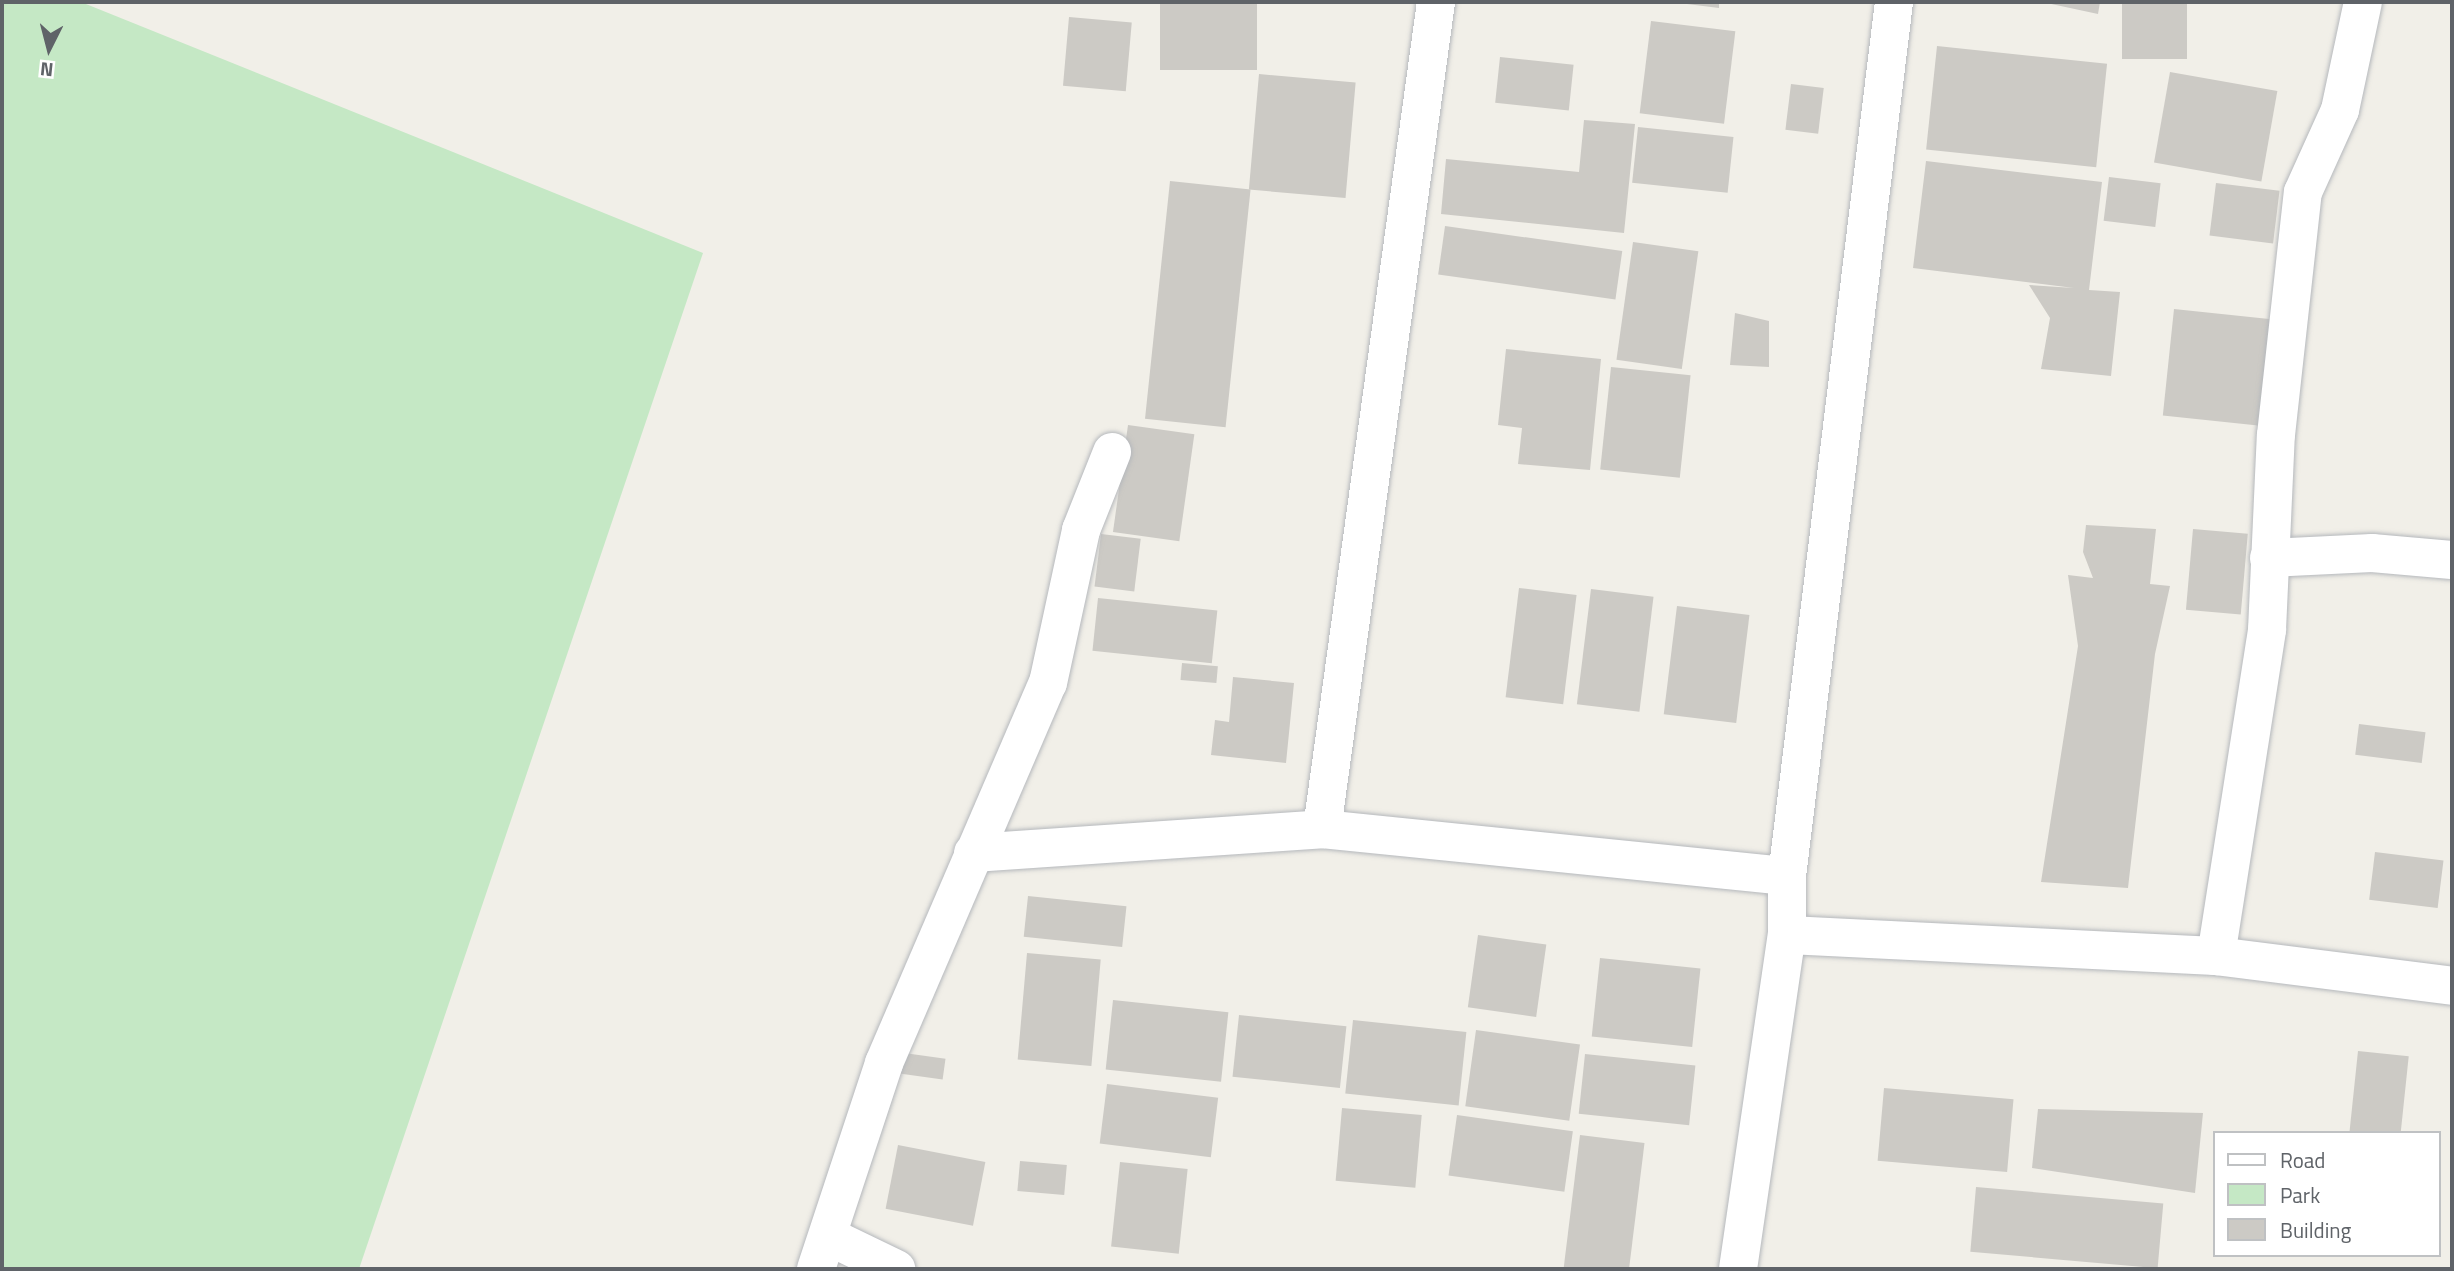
<!DOCTYPE html>
<style>
body{margin:0}
#map{position:relative;width:2454px;height:1271px;overflow:hidden;background:#f1efe8;font-family:"Titillium Web",sans-serif}
div>[style]{position:absolute}
.green>*{inset:0;background:#c5e8c5}
.building>*{inset:0;background:#cccac5;transform-origin:0 0}
.roads{filter:drop-shadow(0 0 2px #b5b8bc) drop-shadow(0 0 2px #b5b8bc)}
.minor>*{height:38px;margin:-19px;padding:0 19px;transform-origin:19px;border-radius:19px;background:#fff}
span{translate:-50% -50%;white-space:nowrap;text-align:center;line-height:1.15;-webkit-text-stroke:6px #fff;paint-order:stroke}
.frame{position:absolute;inset:0;border:4px solid #5f6368;pointer-events:none}
.legend{position:absolute;left:2213px;top:1131px;width:228px;height:126px;box-sizing:border-box;background:#fff;border:2px solid #bfc1c3;margin:0;padding:9px 12px;list-style:none;font-size:21px;color:#5f6368}
.legend li{display:flex;align-items:center;gap:14px;height:35px}
.legend b{width:35px;border:2px solid #bfc1c3}
.north{position:absolute;left:14px;top:14px;width:70px;height:70px;-webkit-text-stroke:5px #fff;paint-order:stroke;rotate:186deg;font-size:19px;font-weight:700;line-height:28px;text-align:center;color:#5f6368}
.north::after{content:'';display:block;margin:auto;width:24px;height:32px;background:#5f6368;clip-path:polygon(50% 0,100% 100%,50% 72%,0 100%)}
</style>
<div id="map">
<div class="green">
<div style="clip-path:polygon(2px 2px,81px 2px,703px 253px,359px 1269px,2px 1269px)"></div>
</div>
<div class="building">
<div style="left:1160px;top:2px;width:97px;height:68px"></div>
<div style="clip-path:polygon(1671px 2px,1719px 2px,1719px 8px)"></div>
<div style="clip-path:polygon(2042px 2px,2100px 2px,2098px 14px)"></div>
<div style="left:2122px;top:2px;width:65px;height:57px"></div>
<div style="left:1069px;top:17px;width:63px;height:69px;rotate:5deg"></div>
<div style="left:1651px;top:21px;width:85px;height:93px;rotate:7deg"></div>
<div style="left:1937px;top:46px;width:171px;height:104px;rotate:6deg"></div>
<div style="left:1500px;top:57px;width:74px;height:46px;rotate:6deg"></div>
<div style="left:2170px;top:72px;width:109px;height:92px;rotate:10deg"></div>
<div style="left:1259px;top:74px;width:97px;height:116px;rotate:5deg"></div>
<div style="left:1791px;top:84px;width:33px;height:46px;rotate:7deg"></div>
<div style="clip-path:polygon(1584px 120px,1635px 124px,1624px 233px,1441px 214px,1446px 159px,1579px 172px)"></div>
<div style="left:1638px;top:127px;width:96px;height:56px;rotate:6deg"></div>
<div style="clip-path:polygon(1926px 161px,2102px 182px,2089px 290px,2120px 292px,2111px 376px,2041px 369px,2050px 318px,2029px 285px,2074px 288px,1913px 268px)"></div>
<div style="left:2109px;top:177px;width:52px;height:44px;rotate:7deg"></div>
<div style="left:1170px;top:181px;width:81px;height:239px;rotate:6deg"></div>
<div style="left:2216px;top:183px;width:64px;height:53px;rotate:7deg"></div>
<div style="left:1445px;top:226px;width:179px;height:49px;rotate:8deg"></div>
<div style="left:1633px;top:242px;width:66px;height:119px;rotate:8deg"></div>
<div style="left:2174px;top:309px;width:98px;height:107px;rotate:6deg"></div>
<div style="clip-path:polygon(1735px 313px,1769px 321px,1769px 367px,1730px 365px)"></div>
<div style="clip-path:polygon(1506px 349px,1601px 359px,1590px 470px,1518px 464px,1522px 428px,1498px 425px)"></div>
<div style="left:1611px;top:367px;width:80px;height:103px;rotate:6deg"></div>
<div style="left:1128px;top:425px;width:67px;height:108px;rotate:8deg"></div>
<div style="clip-path:polygon(2086px 525px,2156px 529px,2150px 584px,2170px 586px,2155px 654px,2128px 888px,2041px 882px,2078px 646px,2068px 575px,2093px 578px,2083px 552px)"></div>
<div style="left:2193px;top:529px;width:55px;height:81px;rotate:5deg"></div>
<div style="left:1101px;top:534px;width:40px;height:53px;rotate:7deg"></div>
<div style="left:1519px;top:588px;width:58px;height:110px;rotate:7deg"></div>
<div style="left:1591px;top:589px;width:63px;height:116px;rotate:7deg"></div>
<div style="left:1098px;top:598px;width:120px;height:53px;rotate:6deg"></div>
<div style="left:1677px;top:606px;width:73px;height:109px;rotate:7deg"></div>
<div style="left:1182px;top:663px;width:36px;height:17px;rotate:5deg"></div>
<div style="clip-path:polygon(1233px 677px,1294px 683px,1286px 763px,1211px 755px,1215px 720px,1229px 722px)"></div>
<div style="left:2359px;top:724px;width:67px;height:31px;rotate:7deg"></div>
<div style="left:2375px;top:852px;width:69px;height:48px;rotate:7deg"></div>
<div style="left:1028px;top:896px;width:99px;height:41px;rotate:6deg"></div>
<div style="left:1478px;top:935px;width:69px;height:73px;rotate:8deg"></div>
<div style="left:1027px;top:953px;width:74px;height:107px;rotate:5deg"></div>
<div style="left:1600px;top:958px;width:101px;height:79px;rotate:6deg"></div>
<div style="left:1113px;top:1000px;width:116px;height:70px;rotate:6deg"></div>
<div style="left:1239px;top:1015px;width:108px;height:62px;rotate:6deg"></div>
<div style="left:1353px;top:1020px;width:114px;height:74px;rotate:6deg"></div>
<div style="left:1476px;top:1030px;width:105px;height:77px;rotate:8deg"></div>
<div style="left:2358px;top:1051px;width:51px;height:82px;rotate:6deg"></div>
<div style="left:897px;top:1052px;width:49px;height:21px;rotate:8deg"></div>
<div style="left:1585px;top:1054px;width:111px;height:60px;rotate:6deg"></div>
<div style="left:1107px;top:1084px;width:112px;height:60px;rotate:7deg"></div>
<div style="left:1884px;top:1088px;width:130px;height:73px;rotate:5deg"></div>
<div style="left:1342px;top:1108px;width:80px;height:73px;rotate:5deg"></div>
<div style="clip-path:polygon(2038px 1109px,2203px 1113px,2195px 1193px,2032px 1168px)"></div>
<div style="left:1457px;top:1115px;width:117px;height:61px;rotate:8deg"></div>
<div style="left:1580px;top:1135px;width:65px;height:135px;rotate:7deg"></div>
<div style="left:898px;top:1145px;width:89px;height:65px;rotate:11deg"></div>
<div style="left:1020px;top:1161px;width:47px;height:30px;rotate:5deg"></div>
<div style="left:1120px;top:1162px;width:68px;height:85px;rotate:6deg"></div>
<div style="left:1976px;top:1187px;width:188px;height:65px;rotate:5deg"></div>
</div>
<div class="roads">
<div class="minor">
<div style="left:2269px;top:558px;width:103px;rotate:-2.8deg"></div>
<div style="left:2372px;top:553px;width:80px;rotate:5deg"></div>
<div style="left:1322px;top:829px;width:835px;rotate:-82.15deg"></div>
<div style="left:973px;top:853px;width:350px;rotate:-3.9deg"></div>
<div style="left:1322px;top:829px;width:467px;rotate:5.8deg"></div>
<div style="left:1787px;top:935px;width:430px;rotate:2.8deg"></div>
<div style="left:2216px;top:956px;width:238px;rotate:7.2deg"></div>
<div style="left:2216px;top:956px;width:330px;rotate:-81.1deg"></div>
<div style="left:2267px;top:630px;width:195px;rotate:-87.4deg"></div>
<div style="left:2276px;top:435px;width:244px;rotate:-83.7deg"></div>
<div style="left:2303px;top:192px;width:90px;rotate:-65.7deg"></div>
<div style="left:2340px;top:110px;width:110px;rotate:-78deg"></div>
<div style="left:828px;top:1236px;width:76px;rotate:25.9deg"></div>
<div style="left:816px;top:1269px;width:217px;rotate:-71.7deg"></div>
<div style="left:884px;top:1063px;width:414px;rotate:-66.7deg"></div>
<div style="left:1048px;top:683px;width:157px;rotate:-77.8deg"></div>
<div style="left:1081px;top:530px;width:84px;rotate:-68.3deg"></div>
<div style="left:1738px;top:1269px;width:338px;rotate:-81.7deg"></div>
<div style="left:1787px;top:935px;width:59px;rotate:-90deg"></div>
<div style="left:1787px;top:876px;width:881px;rotate:-83.02deg"></div>
</div>
</div>
<div class="frame"></div>
<ul class="legend">
<li><b style="height:9px;background:#fff"></b>Road</li>
<li><b style="height:19px;background:#c5e8c5"></b>Park</li>
<li><b style="height:19px;background:#cccac5"></b>Building</li>
</ul>
<div class="north">N</div>
</div>
